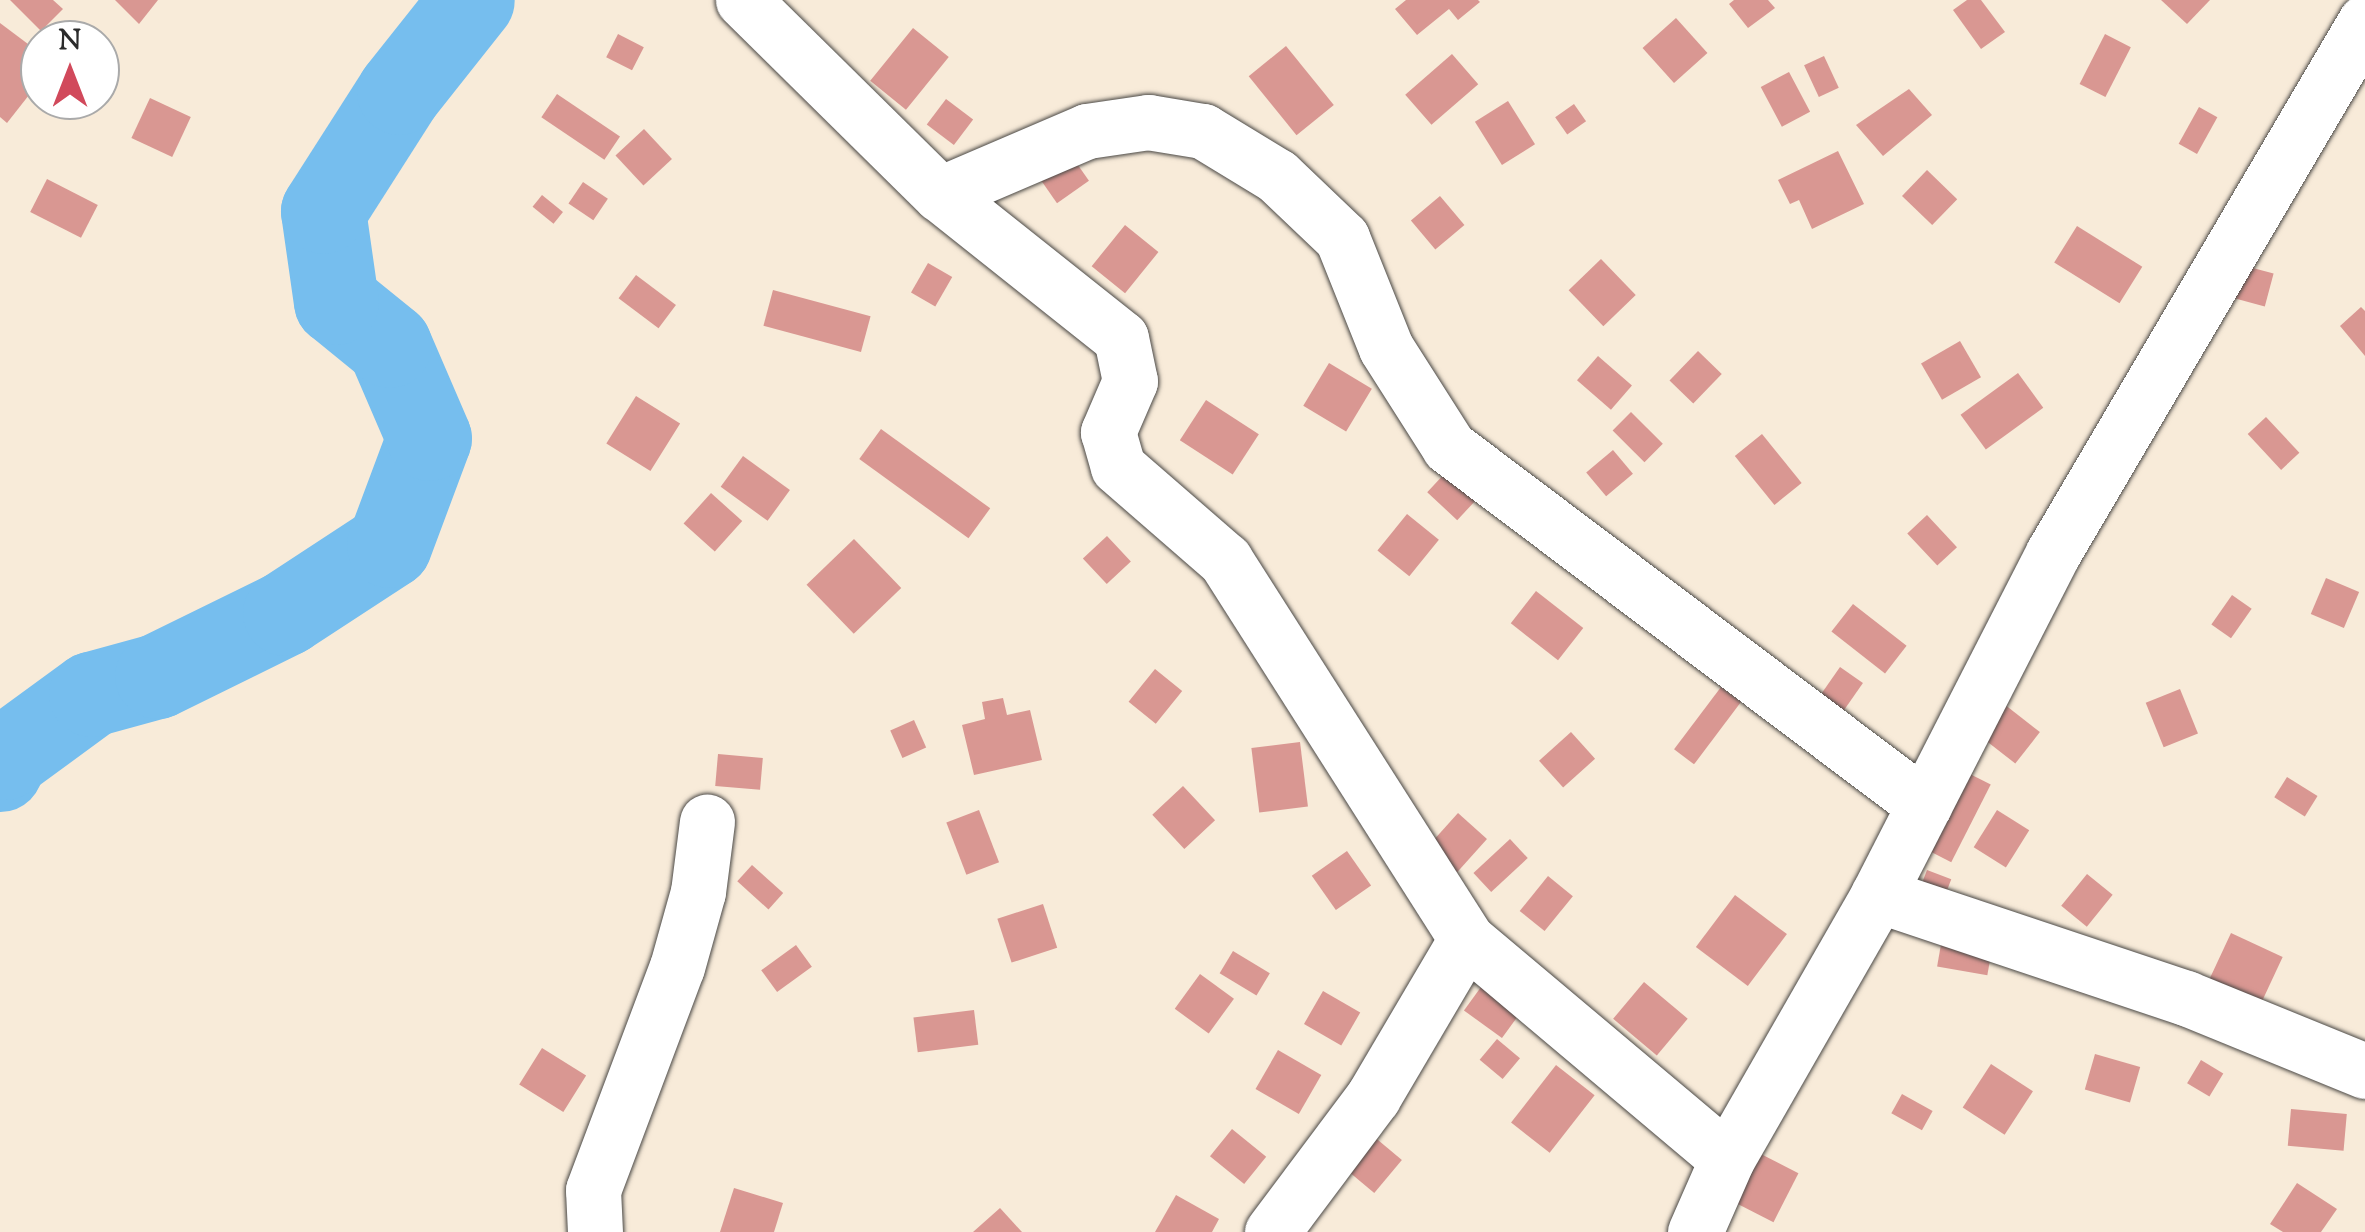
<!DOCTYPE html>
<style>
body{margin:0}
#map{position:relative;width:2365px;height:1232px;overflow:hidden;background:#f8ebd9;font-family:"Sorts Mill Goudy",serif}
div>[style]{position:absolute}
.river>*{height:85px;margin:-42.5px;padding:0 42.5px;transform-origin:42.5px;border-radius:42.5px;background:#76beee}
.building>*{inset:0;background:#d99792;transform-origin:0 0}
.roads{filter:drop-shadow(0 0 2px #4a4845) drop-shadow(0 0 2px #4a4845)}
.minor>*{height:55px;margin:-27.5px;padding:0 27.5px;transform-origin:27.5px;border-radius:27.5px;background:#fff}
span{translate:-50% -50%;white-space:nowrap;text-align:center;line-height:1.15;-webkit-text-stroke:9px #fff;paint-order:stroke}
.north{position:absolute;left:20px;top:20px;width:100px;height:100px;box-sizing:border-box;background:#fff;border:2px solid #aaa;border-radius:50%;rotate:0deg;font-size:28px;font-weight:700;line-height:40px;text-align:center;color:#2b2b2b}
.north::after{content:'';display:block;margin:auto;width:35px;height:45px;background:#d1495b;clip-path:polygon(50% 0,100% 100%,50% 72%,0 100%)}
</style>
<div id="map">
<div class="river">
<div style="left:0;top:769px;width:13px;rotate:-67deg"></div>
<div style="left:5px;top:757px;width:107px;rotate:-36.2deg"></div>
<div style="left:91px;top:694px;width:68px;rotate:-15.3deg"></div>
<div style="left:157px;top:676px;width:143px;rotate:-26.2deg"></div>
<div style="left:285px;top:613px;width:124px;rotate:-33.2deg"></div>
<div style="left:389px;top:545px;width:114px;rotate:-69.5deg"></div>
<div style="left:429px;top:438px;width:101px;rotate:-113.3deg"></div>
<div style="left:389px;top:345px;width:68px;rotate:-140.9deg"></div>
<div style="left:336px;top:302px;width:92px;rotate:-98.1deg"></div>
<div style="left:323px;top:211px;width:141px;rotate:-57.4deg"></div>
<div style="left:399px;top:92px;width:117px;rotate:-51.6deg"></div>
</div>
<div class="building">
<div style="clip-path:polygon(10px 0,53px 0,63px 9px,41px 31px)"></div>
<div style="clip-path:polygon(115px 0,158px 0,139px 24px)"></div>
<div style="clip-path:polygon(1406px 0,1478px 0,1480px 2px,1458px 20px,1449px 9px,1417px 35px,1395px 9px)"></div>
<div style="clip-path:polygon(1734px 0,1768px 0,1775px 8px,1748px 28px,1729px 4px)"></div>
<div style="clip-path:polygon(1967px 0,1981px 0,2005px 32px,1981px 49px,1953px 10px)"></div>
<div style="clip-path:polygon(2161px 0,2210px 0,2187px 24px)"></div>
<div style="left:1676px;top:18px;width:47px;height:45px;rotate:48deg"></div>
<div style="clip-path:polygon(0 23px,40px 53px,40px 81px,7px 123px,0 117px)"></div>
<div style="left:913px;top:28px;width:46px;height:68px;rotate:39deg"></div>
<div style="left:618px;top:34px;width:29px;height:26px;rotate:27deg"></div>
<div style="left:2105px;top:34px;width:29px;height:56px;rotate:27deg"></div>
<div style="left:1286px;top:46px;width:76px;height:48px;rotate:51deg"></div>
<div style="left:1452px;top:54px;width:40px;height:62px;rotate:49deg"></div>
<div style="left:1824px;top:56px;width:35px;height:22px;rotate:65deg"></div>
<div style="left:1789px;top:72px;width:45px;height:32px;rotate:62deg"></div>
<div style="clip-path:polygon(1909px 89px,1932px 115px,1883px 156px,1856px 125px)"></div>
<div style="left:557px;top:94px;width:76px;height:28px;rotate:34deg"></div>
<div style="left:150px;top:98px;width:45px;height:44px;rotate:25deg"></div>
<div style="left:946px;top:99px;width:34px;height:32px;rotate:37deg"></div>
<div style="left:1508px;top:101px;width:51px;height:39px;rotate:58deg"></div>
<div style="left:1574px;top:104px;width:21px;height:23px;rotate:55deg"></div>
<div style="left:2199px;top:107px;width:21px;height:42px;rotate:29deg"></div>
<div style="left:644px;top:129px;width:41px;height:39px;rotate:47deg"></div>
<div style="left:1066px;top:148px;width:40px;height:39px;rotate:55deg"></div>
<div style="clip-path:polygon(1838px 151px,1864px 204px,1812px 229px,1799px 200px,1790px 204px,1778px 180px)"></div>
<div style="left:1927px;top:170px;width:42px;height:36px;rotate:44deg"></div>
<div style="left:47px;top:179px;width:57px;height:37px;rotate:27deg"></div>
<div style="left:583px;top:182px;width:30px;height:26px;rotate:34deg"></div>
<div style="left:542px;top:195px;width:27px;height:15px;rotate:39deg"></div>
<div style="left:1440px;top:196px;width:38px;height:38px;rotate:50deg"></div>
<div style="left:1125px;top:225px;width:43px;height:53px;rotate:39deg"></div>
<div style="left:2077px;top:226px;width:77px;height:43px;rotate:32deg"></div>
<div style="left:1601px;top:259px;width:50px;height:45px;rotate:46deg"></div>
<div style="left:928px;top:263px;width:28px;height:34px;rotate:30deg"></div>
<div style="left:2234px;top:263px;width:41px;height:34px;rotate:15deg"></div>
<div style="left:636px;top:275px;width:50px;height:29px;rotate:37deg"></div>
<div style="left:773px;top:290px;width:101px;height:37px;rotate:15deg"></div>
<div style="clip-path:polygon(2361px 307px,2365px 311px,2365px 356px,2340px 326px)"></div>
<div style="left:1960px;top:341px;width:42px;height:45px;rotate:60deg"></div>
<div style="left:1698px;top:351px;width:33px;height:41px;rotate:44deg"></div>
<div style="left:1598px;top:356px;width:45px;height:32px;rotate:41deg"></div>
<div style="left:1329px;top:363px;width:50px;height:50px;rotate:31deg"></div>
<div style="left:2018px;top:373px;width:43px;height:71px;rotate:54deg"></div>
<div style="left:636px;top:396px;width:52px;height:56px;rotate:32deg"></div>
<div style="left:1206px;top:400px;width:63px;height:48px;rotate:33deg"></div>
<div style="left:1631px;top:412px;width:45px;height:26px;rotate:45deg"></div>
<div style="left:2266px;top:417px;width:49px;height:25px;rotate:47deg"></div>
<div style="left:881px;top:429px;width:135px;height:37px;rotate:36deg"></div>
<div style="left:1762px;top:434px;width:63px;height:35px;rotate:51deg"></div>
<div style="left:1613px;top:450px;width:31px;height:35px;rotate:50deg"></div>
<div style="left:743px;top:456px;width:58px;height:38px;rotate:36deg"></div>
<div style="left:1447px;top:471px;width:41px;height:29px;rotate:43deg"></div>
<div style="left:711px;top:493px;width:42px;height:41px;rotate:42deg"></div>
<div style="left:1407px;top:514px;width:41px;height:47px;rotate:39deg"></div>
<div style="left:1927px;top:515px;width:44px;height:27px;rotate:47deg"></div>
<div style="left:1107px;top:536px;width:35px;height:33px;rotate:47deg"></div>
<div style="left:854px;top:539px;width:68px;height:66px;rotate:46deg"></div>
<div style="left:2326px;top:578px;width:36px;height:39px;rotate:23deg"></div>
<div style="left:1536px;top:591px;width:60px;height:41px;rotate:38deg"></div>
<div style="left:2232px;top:595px;width:24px;height:36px;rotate:35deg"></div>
<div style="left:1853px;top:604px;width:68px;height:35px;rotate:38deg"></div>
<div style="left:1840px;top:667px;width:28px;height:38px;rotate:35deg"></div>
<div style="left:1155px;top:669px;width:35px;height:42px;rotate:39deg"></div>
<div style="left:1721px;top:687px;width:25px;height:78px;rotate:37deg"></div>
<div style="left:2180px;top:689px;width:48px;height:37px;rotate:68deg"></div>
<div style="left:1995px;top:697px;width:57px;height:40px;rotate:38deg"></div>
<div style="clip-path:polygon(1003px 698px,1007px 715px,1030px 710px,1042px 760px,974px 775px,962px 725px,985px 719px,982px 702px)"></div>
<div style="left:914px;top:720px;width:30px;height:26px;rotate:66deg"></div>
<div style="left:1571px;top:732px;width:36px;height:43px;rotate:48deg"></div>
<div style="left:1300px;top:742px;width:65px;height:49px;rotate:83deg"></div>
<div style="left:718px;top:754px;width:45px;height:32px;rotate:5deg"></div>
<div style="left:1964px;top:771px;width:30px;height:87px;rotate:27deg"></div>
<div style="left:2287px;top:777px;width:36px;height:24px;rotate:32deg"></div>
<div style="left:1183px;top:786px;width:47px;height:42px;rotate:47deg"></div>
<div style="left:979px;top:810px;width:56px;height:35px;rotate:69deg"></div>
<div style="left:1997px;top:810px;width:38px;height:44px;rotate:32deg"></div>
<div style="left:1458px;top:813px;width:39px;height:54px;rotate:42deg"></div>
<div style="left:1510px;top:839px;width:26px;height:50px;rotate:47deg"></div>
<div style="left:1347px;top:851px;width:42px;height:43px;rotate:55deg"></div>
<div style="left:752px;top:865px;width:42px;height:22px;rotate:42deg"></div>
<div style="left:1927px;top:870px;width:26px;height:16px;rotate:21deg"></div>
<div style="left:2087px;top:874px;width:33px;height:41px;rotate:39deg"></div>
<div style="left:1548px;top:876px;width:32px;height:45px;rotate:39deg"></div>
<div style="left:1735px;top:895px;width:65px;height:65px;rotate:37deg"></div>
<div style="left:1043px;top:904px;width:46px;height:48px;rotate:72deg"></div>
<div style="left:1943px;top:933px;width:51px;height:34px;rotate:10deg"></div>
<div style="left:2231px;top:933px;width:57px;height:53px;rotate:25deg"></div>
<div style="left:796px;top:945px;width:27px;height:43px;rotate:54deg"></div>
<div style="left:1233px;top:951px;width:43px;height:26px;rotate:31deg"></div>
<div style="left:1200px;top:974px;width:42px;height:43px;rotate:36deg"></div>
<div style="left:1644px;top:982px;width:57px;height:48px;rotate:40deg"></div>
<div style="left:1481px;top:987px;width:47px;height:29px;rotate:36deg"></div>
<div style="left:1323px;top:991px;width:43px;height:38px;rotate:30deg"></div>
<div style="left:974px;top:1010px;width:35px;height:61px;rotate:83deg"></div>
<div style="left:1497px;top:1039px;width:30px;height:27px;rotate:40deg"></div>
<div style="left:542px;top:1048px;width:52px;height:43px;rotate:32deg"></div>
<div style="left:1278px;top:1050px;width:50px;height:45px;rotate:30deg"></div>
<div style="left:2095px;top:1054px;width:47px;height:37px;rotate:16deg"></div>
<div style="left:2201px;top:1060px;width:26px;height:27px;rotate:31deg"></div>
<div style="left:1991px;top:1064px;width:50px;height:52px;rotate:33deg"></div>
<div style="left:1556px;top:1065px;width:49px;height:73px;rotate:38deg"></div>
<div style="left:1902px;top:1094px;width:35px;height:22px;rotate:29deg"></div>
<div style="left:2291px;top:1109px;width:56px;height:37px;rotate:5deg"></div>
<div style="left:1232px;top:1129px;width:44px;height:35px;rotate:39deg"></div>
<div style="left:1372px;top:1135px;width:39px;height:43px;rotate:40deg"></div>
<div style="left:1753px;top:1150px;width:51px;height:55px;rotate:27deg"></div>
<div style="clip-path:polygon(2297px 1183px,2337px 1209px,2321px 1232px,2283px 1232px,2270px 1224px)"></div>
<div style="clip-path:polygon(734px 1188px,783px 1203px,774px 1232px,720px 1232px)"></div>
<div style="clip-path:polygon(1176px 1195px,1219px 1219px,1212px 1232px,1155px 1232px)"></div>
<div style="clip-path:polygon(1000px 1208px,1022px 1232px,973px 1232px)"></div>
</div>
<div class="roads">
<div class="minor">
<div style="left:743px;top:0;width:276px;rotate:44.6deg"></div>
<div style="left:940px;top:194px;width:231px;rotate:38.5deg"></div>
<div style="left:1121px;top:338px;width:44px;rotate:78.2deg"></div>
<div style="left:1130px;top:381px;width:56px;rotate:113.3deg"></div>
<div style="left:1108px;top:432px;width:36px;rotate:74deg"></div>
<div style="left:1118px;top:467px;width:142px;rotate:41deg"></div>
<div style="left:1225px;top:560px;width:449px;rotate:57.5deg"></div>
<div style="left:1466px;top:939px;width:341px;rotate:40.1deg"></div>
<div style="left:940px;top:194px;width:160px;rotate:-23.2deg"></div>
<div style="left:1087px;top:131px;width:62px;rotate:-8.4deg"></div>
<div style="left:1148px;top:122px;width:56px;rotate:9.3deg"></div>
<div style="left:1203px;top:131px;width:87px;rotate:31.3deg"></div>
<div style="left:1277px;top:176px;width:90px;rotate:43.6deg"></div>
<div style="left:1342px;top:238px;width:118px;rotate:68.2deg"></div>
<div style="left:1386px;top:348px;width:117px;rotate:57.5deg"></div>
<div style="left:1449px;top:447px;width:595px;rotate:37deg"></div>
<div style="left:1878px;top:895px;width:325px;rotate:18.5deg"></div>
<div style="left:2186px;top:998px;width:193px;rotate:22.2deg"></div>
<div style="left:595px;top:1232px;width:42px;rotate:-92.7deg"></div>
<div style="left:593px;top:1190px;width:238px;rotate:-69.4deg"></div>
<div style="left:677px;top:967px;width:78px;rotate:-74.4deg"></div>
<div style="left:698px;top:892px;width:71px;rotate:-82.7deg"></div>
<div style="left:1272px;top:1232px;width:169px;rotate:-53.2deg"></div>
<div style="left:1373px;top:1097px;width:183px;rotate:-59.5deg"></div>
<div style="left:1695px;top:1232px;width:80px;rotate:-66.3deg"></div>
<div style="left:1727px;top:1159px;width:304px;rotate:-60.2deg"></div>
<div style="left:1878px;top:895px;width:384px;rotate:-62.9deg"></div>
<div style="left:2053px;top:553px;width:616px;rotate:-59.56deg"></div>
</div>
</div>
<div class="north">N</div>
</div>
